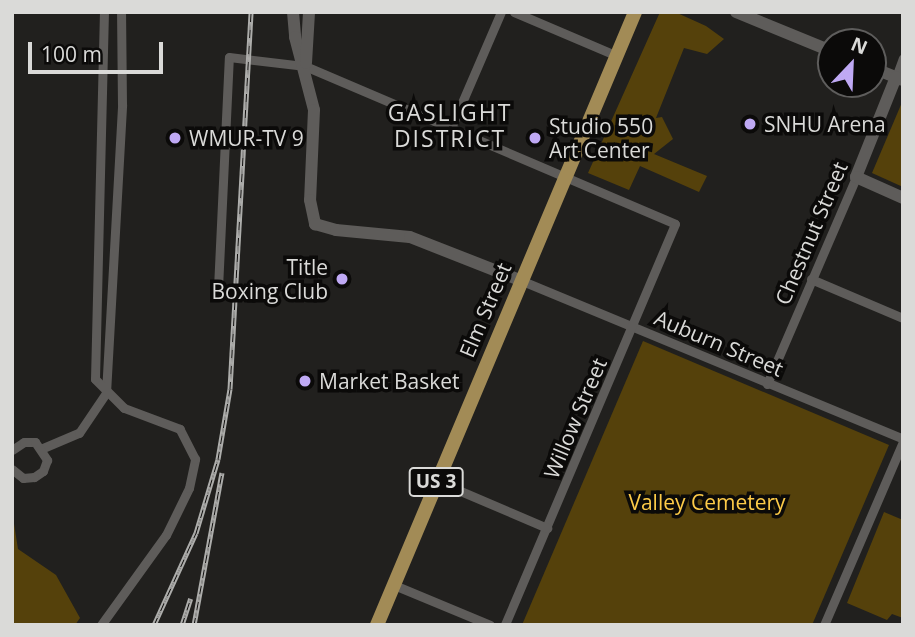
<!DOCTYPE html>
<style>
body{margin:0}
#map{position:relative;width:915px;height:637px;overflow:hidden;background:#21201e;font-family:"Open Sans",sans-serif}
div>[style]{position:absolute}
.green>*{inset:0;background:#55410b}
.minor>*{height:9px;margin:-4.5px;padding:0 4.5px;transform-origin:4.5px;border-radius:4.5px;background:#5e5c5a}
.tertiary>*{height:12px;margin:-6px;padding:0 6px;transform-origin:6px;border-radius:6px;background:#5e5c5a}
.primary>*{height:14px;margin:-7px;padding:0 7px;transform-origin:7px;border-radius:7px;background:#a28b56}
.rail>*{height:5px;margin-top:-2.5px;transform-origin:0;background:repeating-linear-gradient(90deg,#0b0a09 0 8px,#adadab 0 16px);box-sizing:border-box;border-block:2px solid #adadab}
.dots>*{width:19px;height:19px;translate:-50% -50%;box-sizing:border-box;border:4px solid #0b0a09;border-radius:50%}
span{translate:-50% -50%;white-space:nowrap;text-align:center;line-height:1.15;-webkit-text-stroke:7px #0b0a09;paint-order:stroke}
.shield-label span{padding:2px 5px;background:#0b0a09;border:2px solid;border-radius:5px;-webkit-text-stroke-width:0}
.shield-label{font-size:19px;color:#dadad8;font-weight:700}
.poi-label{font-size:21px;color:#dadad8}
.left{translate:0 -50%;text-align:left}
.right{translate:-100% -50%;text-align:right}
.street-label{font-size:21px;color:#dadad8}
.park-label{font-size:21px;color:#fdcb48}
.neighbourhood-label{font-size:23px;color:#dadad8;letter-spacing:2px}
.frame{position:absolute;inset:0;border:14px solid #dadad8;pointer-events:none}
.north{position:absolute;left:817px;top:28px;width:70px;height:70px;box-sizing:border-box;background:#0b0a09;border:2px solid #5e5d5c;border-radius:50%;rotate:23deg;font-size:19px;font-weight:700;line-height:28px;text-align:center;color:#dadad8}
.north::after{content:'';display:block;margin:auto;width:24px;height:32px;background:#bfa9f4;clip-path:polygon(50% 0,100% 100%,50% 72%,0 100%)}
.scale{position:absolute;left:28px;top:42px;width:135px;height:32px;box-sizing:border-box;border:4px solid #dadad8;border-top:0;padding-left:9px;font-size:21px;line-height:24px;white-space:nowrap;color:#dadad8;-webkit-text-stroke:5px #0b0a09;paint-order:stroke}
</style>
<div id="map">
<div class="green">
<div style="clip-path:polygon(660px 12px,675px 12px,706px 26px,724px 39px,707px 54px,684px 48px,656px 118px,662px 117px,673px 139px,654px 154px,707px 176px,699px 192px,640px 166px,629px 190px,588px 173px)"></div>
<div style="clip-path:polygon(903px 100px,903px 187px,872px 173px)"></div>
<div style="clip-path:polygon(643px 341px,889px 445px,812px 625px,522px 625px)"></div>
<div style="clip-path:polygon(12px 511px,18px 549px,56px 575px,80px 618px,75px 625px,12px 625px)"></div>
<div style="clip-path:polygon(884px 512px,903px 520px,903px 618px,892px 614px,887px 620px,847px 603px)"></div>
</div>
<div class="minor">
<div style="left:514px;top:12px;width:112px;rotate:23.1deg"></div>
<div style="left:896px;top:77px;width:20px;rotate:-70deg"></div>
<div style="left:451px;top:128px;width:126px;rotate:-66.7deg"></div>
<div style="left:811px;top:279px;width:100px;rotate:23deg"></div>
<div style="left:520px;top:280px;width:415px;rotate:22.5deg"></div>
<div style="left:218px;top:288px;width:231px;rotate:-87.3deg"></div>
<div style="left:229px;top:57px;width:77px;rotate:6.8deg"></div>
<div style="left:305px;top:66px;width:402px;rotate:23.1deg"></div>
<div style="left:675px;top:224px;width:436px;rotate:113deg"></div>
<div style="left:767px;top:384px;width:225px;rotate:-66.7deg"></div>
<div style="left:106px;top:393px;width:289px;rotate:-86.8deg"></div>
<div style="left:122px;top:104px;width:92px;rotate:-90.6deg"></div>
<div style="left:43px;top:448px;width:39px;rotate:-23deg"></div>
<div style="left:79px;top:433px;width:48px;rotate:-56deg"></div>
<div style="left:12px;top:450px;width:14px;rotate:-34deg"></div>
<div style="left:24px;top:442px;width:11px"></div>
<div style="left:35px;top:442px;width:22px;rotate:56deg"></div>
<div style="left:47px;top:460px;width:12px;rotate:110deg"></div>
<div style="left:43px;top:471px;width:11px;rotate:146deg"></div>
<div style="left:34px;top:477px;width:11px;rotate:175deg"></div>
<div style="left:23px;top:478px;width:14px;rotate:-141deg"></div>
<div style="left:437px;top:481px;width:120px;rotate:23.1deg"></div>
<div style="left:394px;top:585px;width:104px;rotate:22.6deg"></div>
<div style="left:101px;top:625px;width:111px;rotate:-54.2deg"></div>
<div style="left:166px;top:535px;width:52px;rotate:-63.9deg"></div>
<div style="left:189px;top:488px;width:30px;rotate:-78deg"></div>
<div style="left:195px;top:459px;width:34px;rotate:-117deg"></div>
<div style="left:180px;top:429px;width:60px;rotate:-159.4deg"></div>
<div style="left:124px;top:408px;width:41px;rotate:-135deg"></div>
<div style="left:95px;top:379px;width:367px;rotate:-88.6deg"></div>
<div style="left:824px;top:625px;width:199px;rotate:-66.7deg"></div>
</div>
<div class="tertiary">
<div style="left:293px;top:12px;width:25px;rotate:85deg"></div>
<div style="left:295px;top:37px;width:75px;rotate:75.4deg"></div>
<div style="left:314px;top:110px;width:90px;rotate:92.5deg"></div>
<div style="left:310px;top:200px;width:25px;rotate:78deg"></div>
<div style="left:315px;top:224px;width:22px;rotate:16deg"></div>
<div style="left:336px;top:230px;width:74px;rotate:5.4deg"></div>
<div style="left:410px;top:237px;width:118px;rotate:21.4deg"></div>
<div style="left:736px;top:12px;width:103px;rotate:22.3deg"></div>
<div style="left:306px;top:63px;width:51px;rotate:-86.6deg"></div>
<div style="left:873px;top:68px;width:31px;rotate:22deg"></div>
<div style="left:896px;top:77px;width:108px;rotate:111.8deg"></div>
<div style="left:856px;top:177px;width:51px;rotate:24.1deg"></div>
</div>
<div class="primary">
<div style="left:377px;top:625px;width:665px;rotate:-67.17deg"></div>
</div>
<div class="rail">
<div style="left:154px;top:625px;width:101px;rotate:-65.5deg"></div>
<div style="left:196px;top:533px;width:77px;rotate:-73.4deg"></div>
<div style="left:218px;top:459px;width:71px;rotate:-80.3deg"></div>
<div style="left:230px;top:389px;width:378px;rotate:-86.8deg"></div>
<div style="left:182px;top:625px;width:28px;rotate:-72deg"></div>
<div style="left:194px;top:625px;width:155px;rotate:-79.6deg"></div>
</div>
<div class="dots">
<div style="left:750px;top:124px;background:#bfa9f4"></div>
<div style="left:175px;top:138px;background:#bfa9f4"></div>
<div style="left:535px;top:138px;background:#bfa9f4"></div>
<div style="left:342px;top:279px;background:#bfa9f4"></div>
<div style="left:305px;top:381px;background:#bfa9f4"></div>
</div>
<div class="shield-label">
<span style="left:436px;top:482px">US 3</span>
</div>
<div class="poi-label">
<span class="left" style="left:764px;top:124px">SNHU Arena</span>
<span class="left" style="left:549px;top:138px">Studio 550<br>Art Center</span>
<span class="left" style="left:189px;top:138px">WMUR-TV 9</span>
<span class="right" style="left:328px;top:279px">Title<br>Boxing Club</span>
<span class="left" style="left:319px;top:381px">Market Basket</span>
</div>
<div class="street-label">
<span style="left:811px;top:233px;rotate:-67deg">Chestnut Street</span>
<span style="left:485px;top:310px;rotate:-67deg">Elm Street</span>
<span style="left:719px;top:343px;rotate:23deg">Auburn Street</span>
<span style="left:575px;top:418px;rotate:-67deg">Willow Street</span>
</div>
<div class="park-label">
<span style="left:707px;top:502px">Valley Cemetery</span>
</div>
<div class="neighbourhood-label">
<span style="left:450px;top:125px">GASLIGHT<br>DISTRICT</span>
</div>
<div class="frame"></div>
<div class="north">N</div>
<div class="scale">100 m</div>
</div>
